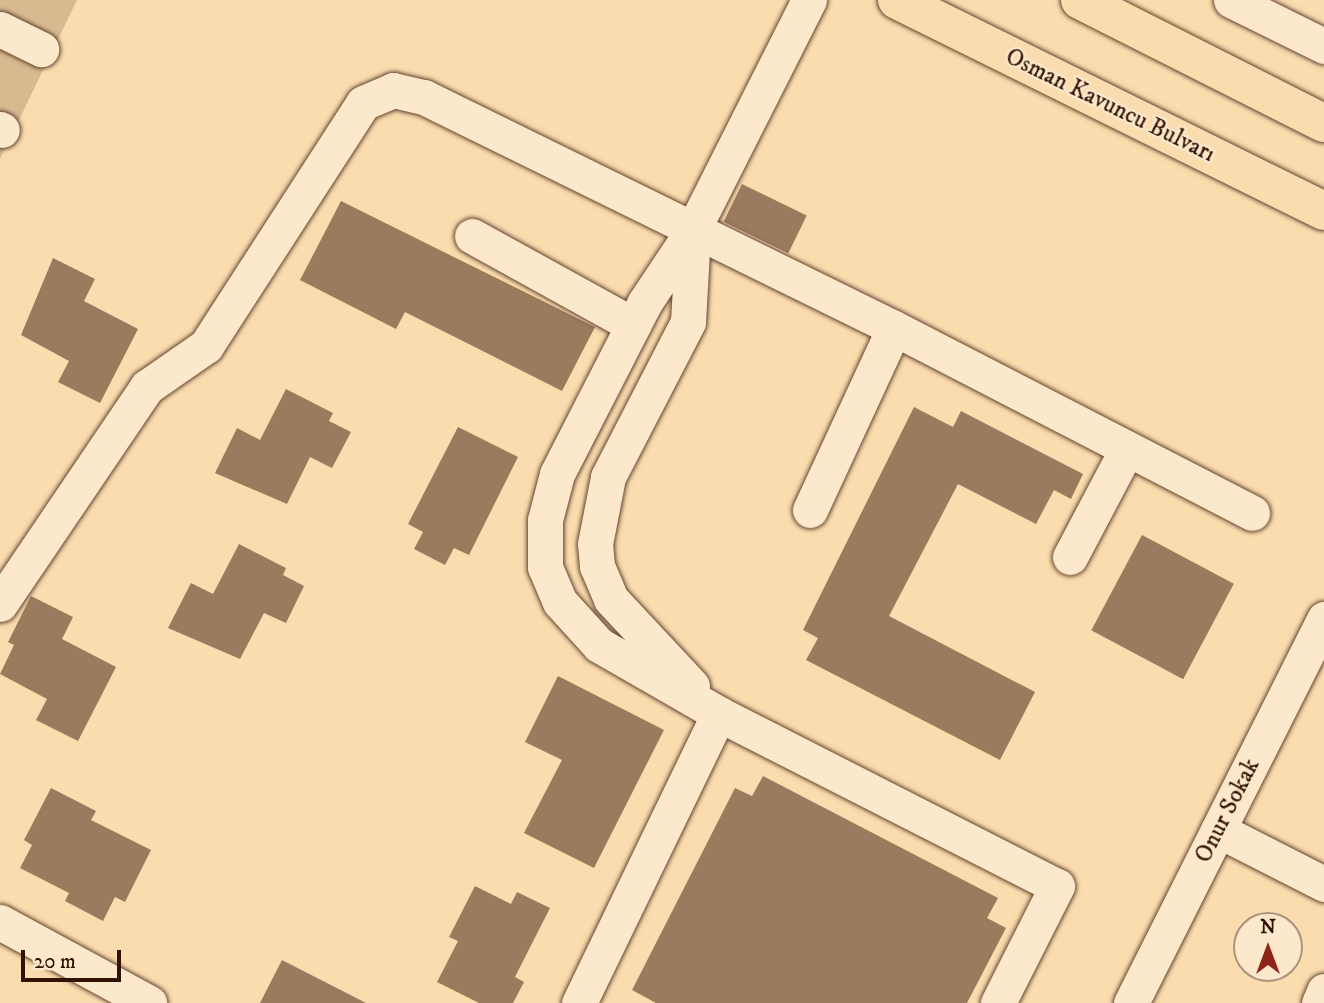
<!DOCTYPE html>
<meta charset="utf-8">
<style>
body{margin:0}
#map{position:relative;width:1324px;height:1003px;overflow:hidden;background:#fadcae;font-family:"IM FELL DW Pica",serif}
div>[style]{position:absolute}
.green>*{inset:0;background:#d8ba91}
.building>*{inset:0;background:#9a7b5d;transform-origin:0 0}
.roads{filter:drop-shadow(0 0 2px #654430) drop-shadow(0 0 2px #654430)}
.minor>*{height:35px;margin:-17.5px;padding:0 17.5px;transform-origin:17.5px;border-radius:17.5px;background:#fce8ca}
.highway>*{height:38px;margin:-19px;padding:0 19px;transform-origin:19px;border-radius:19px;background:#fadcae}
span{translate:-50% -50%;white-space:nowrap;text-align:center;line-height:1.15;-webkit-text-stroke:5px #fce8ca;paint-order:stroke}
.street-label{font-size:24px;color:#331206}
.north{position:absolute;left:1233px;top:912px;width:70px;height:70px;box-sizing:border-box;background:#fce8ca;border:2px solid #ac927c;border-radius:50%;rotate:0deg;font-size:19px;font-weight:700;line-height:28px;text-align:center;color:#331206}
.north::after{content:'';display:block;margin:auto;width:24px;height:32px;background:#8f2418;clip-path:polygon(50% 0,100% 100%,50% 72%,0 100%)}
.scale{position:absolute;left:21px;top:950px;width:100px;height:32px;box-sizing:border-box;border:4px solid #331206;border-top:0;padding-left:9px;font-size:21px;line-height:24px;white-space:nowrap;color:#331206;-webkit-text-stroke:5px #fce8ca;paint-order:stroke}
</style>
<div id="map">
<div class="green">
<div style="clip-path:polygon(0 0,77px 0,0 159px)"></div>
</div>
<div class="building">
<div style="left:742px;top:184px;width:72px;height:42px;rotate:26deg"></div>
<div style="clip-path:polygon(341px 201px,595px 327px,562px 391px,405px 312px,396px 329px,300px 280px)"></div>
<div style="clip-path:polygon(53px 258px,95px 279px,84px 301px,138px 329px,100px 403px,58px 382px,69px 361px,21px 335px)"></div>
<div style="clip-path:polygon(286px 389px,333px 413px,329px 421px,351px 432px,332px 468px,310px 457px,287px 504px,215px 473px,237px 428px,260px 440px)"></div>
<div style="clip-path:polygon(914px 407px,953px 427px,961px 411px,1083px 474px,1071px 499px,1054px 490px,1036px 524px,958px 484px,889px 616px,1035px 692px,1000px 760px,806px 660px,818px 638px,803px 630px)"></div>
<div style="clip-path:polygon(458px 427px,518px 457px,469px 555px,454px 548px,445px 565px,414px 549px,423px 532px,408px 524px)"></div>
<div style="left:1142px;top:535px;width:104px;height:108px;rotate:28deg"></div>
<div style="clip-path:polygon(239px 544px,286px 568px,283px 575px,304px 586px,286px 623px,264px 613px,240px 659px,168px 628px,191px 583px,213px 594px)"></div>
<div style="clip-path:polygon(31px 596px,73px 617px,62px 639px,116px 667px,78px 741px,36px 720px,47px 699px,0 674px,14px 645px,8px 642px)"></div>
<div style="clip-path:polygon(558px 676px,664px 730px,594px 868px,524px 833px,562px 760px,525px 742px)"></div>
<div style="clip-path:polygon(763px 776px,998px 898px,987px 918px,1006px 928px,967px 1003px,656px 1003px,632px 990px,735px 788px,752px 796px)"></div>
<div style="clip-path:polygon(51px 788px,96px 811px,91px 820px,151px 850px,125px 902px,115px 897px,103px 921px,65px 901px,69px 893px,20px 868px,32px 845px,24px 840px)"></div>
<div style="clip-path:polygon(475px 886px,511px 904px,517px 892px,550px 908px,515px 977px,524px 982px,513px 1003px,479px 1003px,437px 982px,458px 941px,449px 937px)"></div>
<div style="clip-path:polygon(282px 960px,366px 1003px,260px 1003px)"></div>
</div>
<div class="roads">
<div class="minor">
<div style="left:809px;top:0;width:258px;rotate:116.8deg"></div>
<div style="left:693px;top:230px;width:87px;rotate:123.7deg"></div>
<div style="left:645px;top:302px;width:193px;rotate:117.1deg"></div>
<div style="left:557px;top:474px;width:48px;rotate:104.6deg"></div>
<div style="left:545px;top:520px;width:47px;rotate:90deg"></div>
<div style="left:545px;top:567px;width:38px;rotate:67deg"></div>
<div style="left:560px;top:602px;width:58px;rotate:47.8deg"></div>
<div style="left:599px;top:645px;width:138px;rotate:29.9deg"></div>
<div style="left:719px;top:714px;width:379px;rotate:27deg"></div>
<div style="left:1057px;top:886px;width:131px;rotate:116.8deg"></div>
<div style="left:1231px;top:0;width:104px;rotate:26.3deg"></div>
<div style="left:0;top:29px;width:46px;rotate:26deg"></div>
<div style="left:0;top:129px;width:2px;rotate:27deg"></div>
<div style="left:472px;top:236px;width:184px;rotate:28.9deg"></div>
<div style="left:810px;top:510px;width:200px;rotate:-65.2deg"></div>
<div style="left:1070px;top:557px;width:122px;rotate:-62.2deg"></div>
<div style="left:0;top:604px;width:262px;rotate:-55.9deg"></div>
<div style="left:147px;top:387px;width:72px;rotate:-34.8deg"></div>
<div style="left:206px;top:346px;width:289px;rotate:-57.1deg"></div>
<div style="left:363px;top:103px;width:33px;rotate:-23deg"></div>
<div style="left:393px;top:90px;width:32px;rotate:13deg"></div>
<div style="left:424px;top:97px;width:524px;rotate:26.17deg"></div>
<div style="left:894px;top:328px;width:403px;rotate:27.3deg"></div>
<div style="left:692px;top:686px;width:119px;rotate:-133deg"></div>
<div style="left:611px;top:599px;width:36px;rotate:-113deg"></div>
<div style="left:597px;top:566px;width:22px;rotate:-95deg"></div>
<div style="left:595px;top:544px;width:68px;rotate:-79deg"></div>
<div style="left:608px;top:477px;width:174px;rotate:-62.7deg"></div>
<div style="left:688px;top:322px;width:90px;rotate:-86.8deg"></div>
<div style="left:1218px;top:830px;width:119px;rotate:27deg"></div>
<div style="left:0;top:922px;width:170px;rotate:28.5deg"></div>
<div style="left:579px;top:1003px;width:321px;rotate:-64.2deg"></div>
<div style="left:1131px;top:1003px;width:430px;rotate:-63.3deg"></div>
<div style="left:1319px;top:1003px;width:13px;rotate:-67deg"></div>
</div>
<div class="highway">
<div style="left:897px;top:0;width:476px;rotate:26.3deg"></div>
<div style="left:1080px;top:0;width:273px;rotate:26.8deg"></div>
</div>
</div>
<div class="street-label">
<span style="left:1110px;top:106px;rotate:26deg">Osman Kavuncu Bulvarı</span>
<span style="left:1228px;top:811px;rotate:-63deg">Onur Sokak</span>
</div>
<div class="north">N</div>
<div class="scale">20 m</div>
</div>
